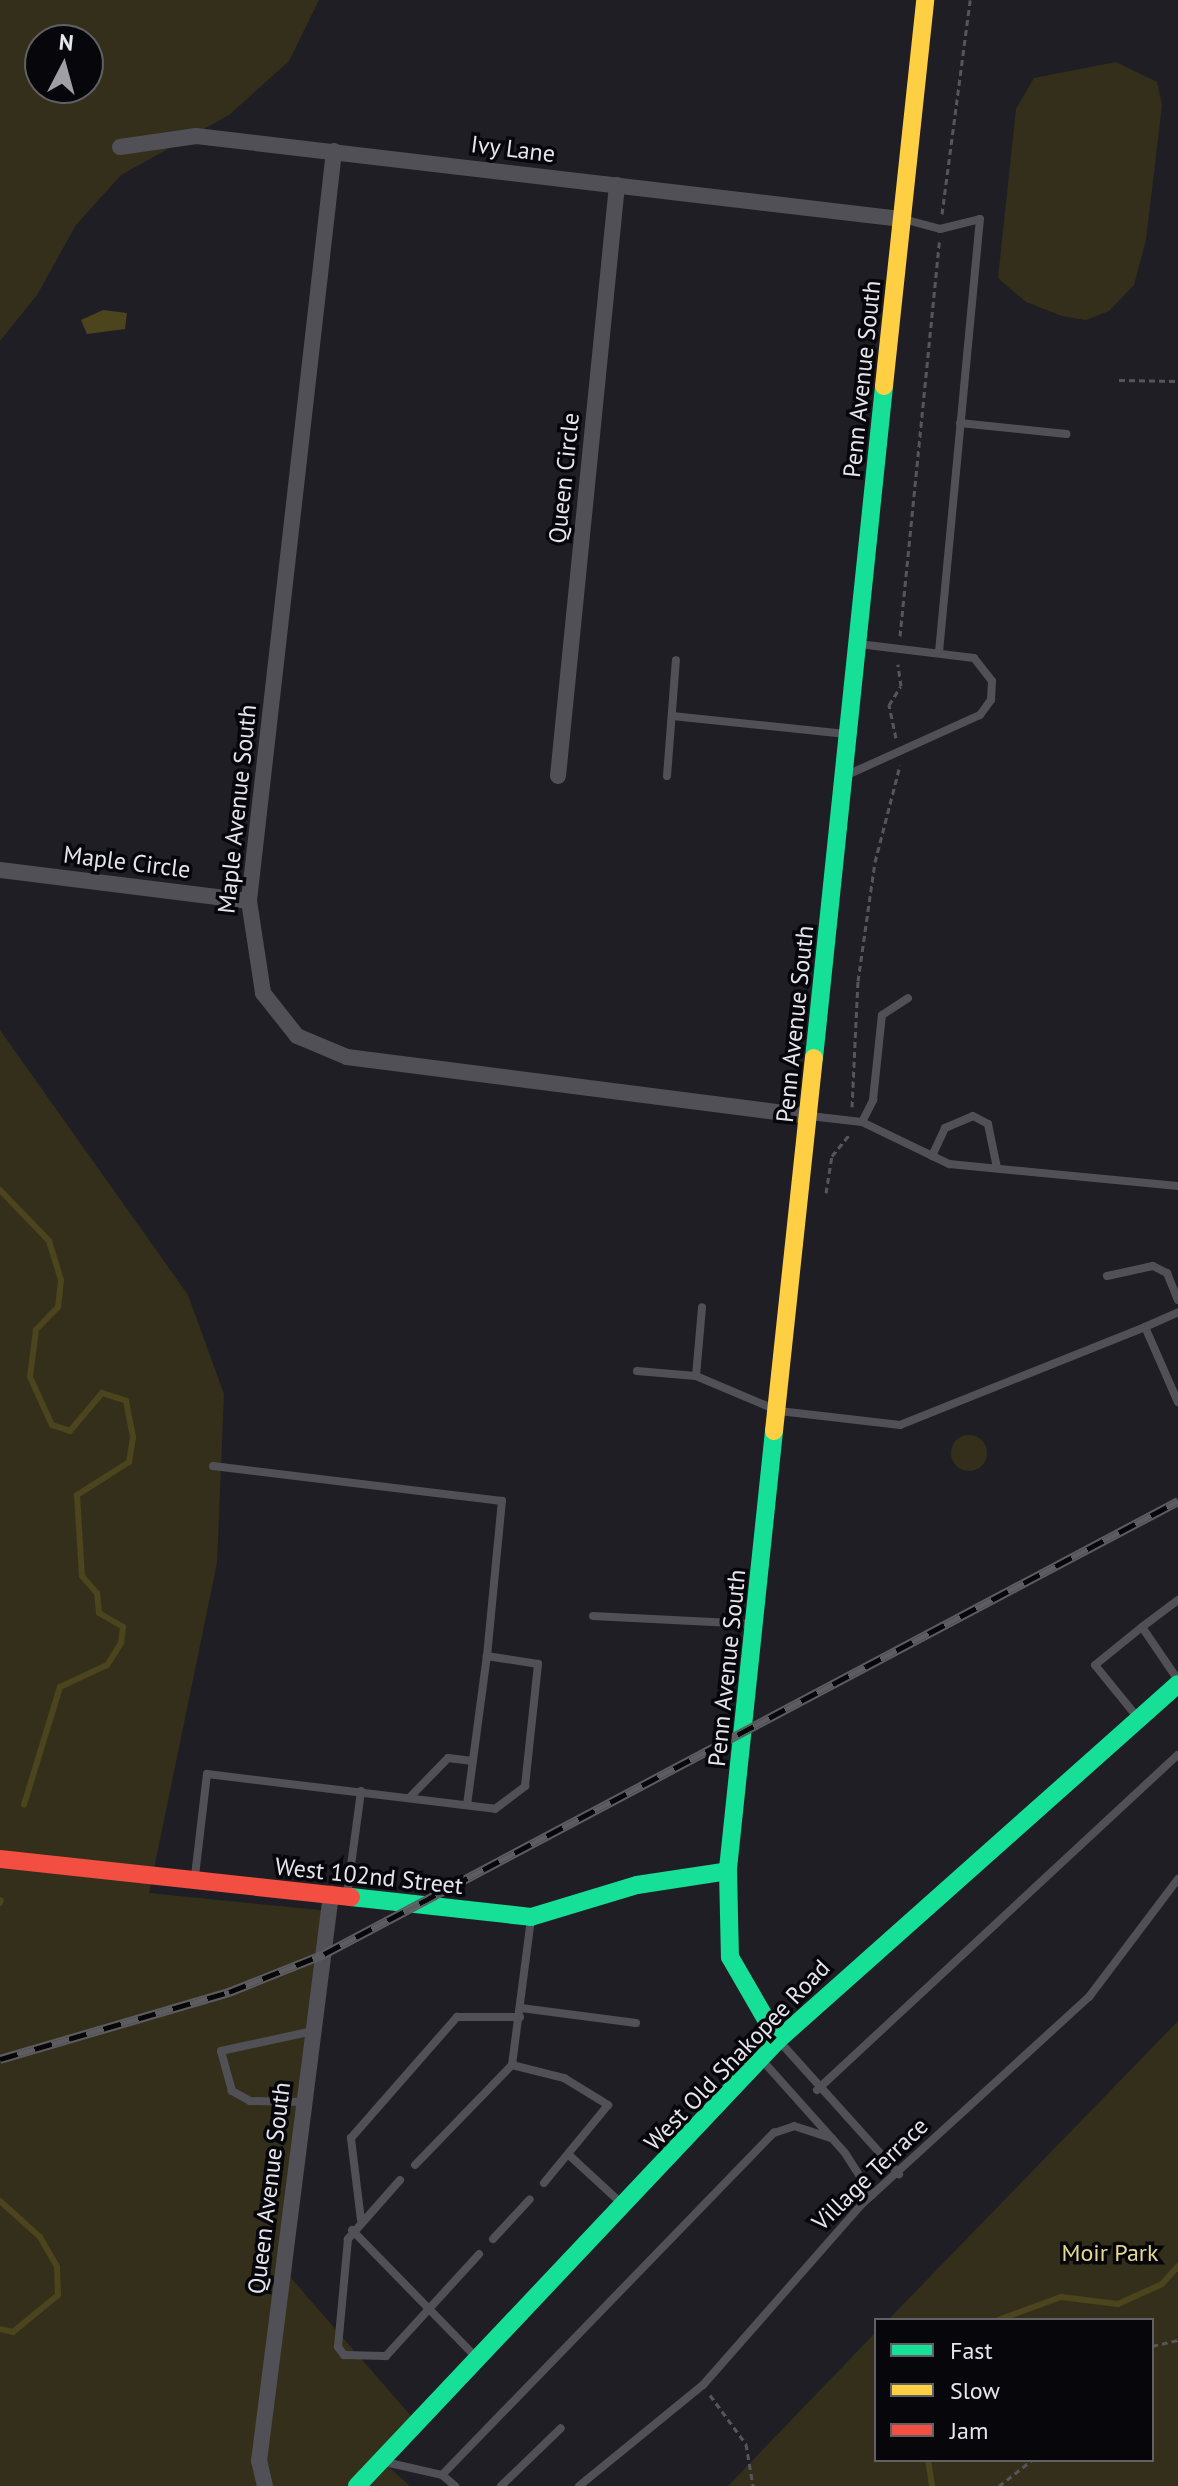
<!DOCTYPE html>
<style>
body{margin:0}
#map{position:relative;width:1178px;height:2486px;overflow:hidden;background:#1f1e24;font-family:"PT Sans",sans-serif}
div>[style]{position:absolute}
.green>*{inset:0;background:#342f1a}
.round{border-radius:50%}
.water>*{inset:0;background:#4c441d}
.stream>*{height:6px;margin:-3px;padding:0 3px;transform-origin:3px;border-radius:3px;background:#4c441d}
.path>*{height:3px;margin-top:-1.5px;transform-origin:0;background:repeating-linear-gradient(90deg,#55555a 0 6px,transparent 0 10px)}
.lane>*{height:8px;margin:-4px;padding:0 4px;transform-origin:4px;border-radius:4px;background:#505056}
.street>*{height:16px;margin:-8px;padding:0 8px;transform-origin:8px;border-radius:8px;background:#505056}
.fast>*{height:18px;margin:-9px;padding:0 9px;transform-origin:9px;border-radius:9px;background:#16e098}
.slow>*{height:18px;margin:-9px;padding:0 9px;transform-origin:9px;border-radius:9px;background:#ffcf43}
.jam>*{height:18px;margin:-9px;padding:0 9px;transform-origin:9px;border-radius:9px;background:#f24e42}
.rail>*{height:9px;margin-top:-4.5px;transform-origin:0;background:repeating-linear-gradient(90deg,#07070b 0 18px,#5d5d61 0 36px);box-sizing:border-box;border-block:2px solid #5d5d61}
span{translate:-50% -50%;white-space:nowrap;text-align:center;line-height:1.15;-webkit-text-stroke:7px #07070b;paint-order:stroke}
.street-label{font-size:24px;color:#e5e5ec}
.park-label{font-size:24px;color:#e6d991}
.legend{position:absolute;left:874px;top:2318px;width:280px;height:144px;box-sizing:border-box;background:#07070b;border:2px solid #606065;margin:0;padding:10px 14px;list-style:none;font-size:24px;color:#e5e5ec}
.legend li{display:flex;align-items:center;gap:16px;height:40px}
.legend b{width:40px;border:2px solid #606065}
.north{position:absolute;left:24px;top:24px;width:80px;height:80px;box-sizing:border-box;background:#07070b;border:2px solid #606065;border-radius:50%;rotate:6deg;font-size:22px;font-weight:700;line-height:32px;text-align:center;color:#e5e5ec}
.north::after{content:'';display:block;margin:auto;width:28px;height:36px;background:#a09fa6;clip-path:polygon(50% 0,100% 100%,50% 72%,0 100%)}
</style>
<div id="map">
<div class="green">
<div style="clip-path:polygon(evenodd,0 0,319px 0,289px 61px,229px 115px,121px 175px,76px 225px,37px 295px,0 341px,0 0,40px 40px,88px 40px,88px 88px,40px 88px,40px 40px)"></div>
<div style="clip-path:polygon(1116px 62px,1157px 82px,1162px 105px,1146px 240px,1134px 285px,1109px 311px,1086px 320px,1062px 316px,1026px 302px,998px 278px,1016px 109px,1034px 78px)"></div>
<div style="clip-path:polygon(0 1030px,188px 1295px,224px 1394px,217px 1563px,149px 1893px,329px 1911px,291px 2278px,418px 2424px,382px 2461px,410px 2486px,0 2486px)"></div>
<div class="round" style="left:951px;top:1435px;width:36px;height:36px"></div>
<div style="clip-path:polygon(1178px 2021px,1178px 2486px,728px 2486px,876px 2332px,876px 2460px,1152px 2460px,1152px 2320px,888px 2320px)"></div>
</div>
<div class="water">
<div style="clip-path:polygon(103px 310px,127px 313px,125px 329px,87px 334px,81px 320px)"></div>
</div>
<div class="stream">
<div style="left:0;top:1190px;width:71px;rotate:46.1deg"></div>
<div style="left:49px;top:1241px;width:41px;rotate:72.9deg"></div>
<div style="left:61px;top:1280px;width:27px;rotate:96deg"></div>
<div style="left:58px;top:1307px;width:32px;rotate:134deg"></div>
<div style="left:36px;top:1330px;width:47px;rotate:97.3deg"></div>
<div style="left:30px;top:1377px;width:53px;rotate:65.4deg"></div>
<div style="left:52px;top:1425px;width:19px;rotate:18deg"></div>
<div style="left:70px;top:1431px;width:50px;rotate:-49.9deg"></div>
<div style="left:102px;top:1393px;width:25px;rotate:18deg"></div>
<div style="left:126px;top:1401px;width:37px;rotate:79deg"></div>
<div style="left:133px;top:1437px;width:25px;rotate:99deg"></div>
<div style="left:129px;top:1462px;width:62px;rotate:147.6deg"></div>
<div style="left:77px;top:1495px;width:81px;rotate:86.5deg"></div>
<div style="left:82px;top:1576px;width:23px;rotate:49deg"></div>
<div style="left:97px;top:1593px;width:20px;rotate:84deg"></div>
<div style="left:99px;top:1613px;width:28px;rotate:30deg"></div>
<div style="left:123px;top:1627px;width:16px;rotate:97deg"></div>
<div style="left:121px;top:1643px;width:26px;rotate:122deg"></div>
<div style="left:107px;top:1665px;width:52px;rotate:154.9deg"></div>
<div style="left:60px;top:1687px;width:123px;rotate:107deg"></div>
<div style="left:0;top:1903px;width:3px;rotate:-72deg"></div>
<div style="left:0;top:2201px;width:54px;rotate:42deg"></div>
<div style="left:40px;top:2237px;width:34px;rotate:60deg"></div>
<div style="left:57px;top:2267px;width:28px;rotate:88deg"></div>
<div style="left:58px;top:2295px;width:58px;rotate:140.6deg"></div>
<div style="left:13px;top:2332px;width:13px;rotate:-167deg"></div>
<div style="left:998px;top:2320px;width:67px;rotate:-20.1deg"></div>
<div style="left:1061px;top:2297px;width:57px;rotate:7deg"></div>
<div style="left:1118px;top:2304px;width:48px;rotate:-24.4deg"></div>
<div style="left:1162px;top:2284px;width:24px;rotate:-48deg"></div>
<div style="left:928px;top:2460px;width:26px;rotate:81deg"></div>
</div>
<div class="path">
<div style="left:942px;top:214px;width:216px;rotate:-82.5deg"></div>
<div style="left:1119px;top:380px;width:59px;rotate:1deg"></div>
<div style="left:900px;top:636px;width:396px;rotate:-84.3deg"></div>
<div style="left:896px;top:738px;width:34px;rotate:-102deg"></div>
<div style="left:889px;top:705px;width:22px;rotate:-58deg"></div>
<div style="left:901px;top:686px;width:22px;rotate:-98deg"></div>
<div style="left:852px;top:1107px;width:126px;rotate:-87.3deg"></div>
<div style="left:858px;top:981px;width:120px;rotate:-81.9deg"></div>
<div style="left:875px;top:862px;width:100px;rotate:-75.5deg"></div>
<div style="left:826px;top:1193px;width:37px;rotate:-81deg"></div>
<div style="left:832px;top:1156px;width:28px;rotate:-51deg"></div>
<div style="left:1152px;top:2346px;width:27px;rotate:-13deg"></div>
<div style="left:710px;top:2395px;width:61px;rotate:53.7deg"></div>
<div style="left:746px;top:2444px;width:43px;rotate:80.5deg"></div>
<div style="left:999px;top:2486px;width:42px;rotate:-38.2deg"></div>
</div>
<div class="lane">
<div style="left:907px;top:220px;width:34px;rotate:15deg"></div>
<div style="left:940px;top:229px;width:41px;rotate:-14deg"></div>
<div style="left:960px;top:423px;width:107px;rotate:5.9deg"></div>
<div style="left:939px;top:652px;width:435px;rotate:-84.6deg"></div>
<div style="left:672px;top:716px;width:175px;rotate:5.9deg"></div>
<div style="left:847px;top:775px;width:146px;rotate:-24.3deg"></div>
<div style="left:980px;top:715px;width:19px;rotate:-54deg"></div>
<div style="left:991px;top:700px;width:19px;rotate:-87deg"></div>
<div style="left:992px;top:681px;width:29px;rotate:-128deg"></div>
<div style="left:974px;top:658px;width:116px;rotate:-173.1deg"></div>
<div style="left:667px;top:776px;width:116px;rotate:-85.6deg"></div>
<div style="left:810px;top:1116px;width:52px;rotate:6.6deg"></div>
<div style="left:862px;top:1122px;width:97px;rotate:25.8deg"></div>
<div style="left:949px;top:1164px;width:230px;rotate:5.5deg"></div>
<div style="left:862px;top:1122px;width:25px;rotate:-63deg"></div>
<div style="left:873px;top:1100px;width:85px;rotate:-84deg"></div>
<div style="left:882px;top:1015px;width:31px;rotate:-33deg"></div>
<div style="left:932px;top:1156px;width:31px;rotate:-65deg"></div>
<div style="left:945px;top:1128px;width:30px;rotate:-23deg"></div>
<div style="left:973px;top:1116px;width:17px;rotate:28deg"></div>
<div style="left:988px;top:1124px;width:45px;rotate:78.4deg"></div>
<div style="left:1107px;top:1276px;width:47px;rotate:-12.3deg"></div>
<div style="left:1153px;top:1266px;width:16px;rotate:27deg"></div>
<div style="left:1167px;top:1273px;width:29px;rotate:68deg"></div>
<div style="left:1145px;top:1327px;width:36px;rotate:-24deg"></div>
<div style="left:637px;top:1371px;width:59px;rotate:4.8deg"></div>
<div style="left:696px;top:1376px;width:90px;rotate:22.9deg"></div>
<div style="left:779px;top:1411px;width:122px;rotate:6.6deg"></div>
<div style="left:900px;top:1425px;width:264px;rotate:-21.8deg"></div>
<div style="left:1145px;top:1327px;width:82px;rotate:66.3deg"></div>
<div style="left:696px;top:1376px;width:69px;rotate:-85deg"></div>
<div style="left:1178px;top:1600px;width:45px;rotate:143.1deg"></div>
<div style="left:1142px;top:1627px;width:64px;rotate:55.8deg"></div>
<div style="left:593px;top:1616px;width:159px;rotate:2.9deg"></div>
<div style="left:1138px;top:1718px;width:68px;rotate:-129.1deg"></div>
<div style="left:1095px;top:1665px;width:60px;rotate:-39deg"></div>
<div style="left:410px;top:1797px;width:54px;rotate:-45.7deg"></div>
<div style="left:448px;top:1758px;width:25px;rotate:7deg"></div>
<div style="left:467px;top:1805px;width:150px;rotate:-82.4deg"></div>
<div style="left:195px;top:1876px;width:103px;rotate:-83.3deg"></div>
<div style="left:207px;top:1774px;width:290px;rotate:6.9deg"></div>
<div style="left:495px;top:1809px;width:38px;rotate:-37deg"></div>
<div style="left:525px;top:1786px;width:123px;rotate:-83.9deg"></div>
<div style="left:538px;top:1664px;width:52px;rotate:-171.1deg"></div>
<div style="left:487px;top:1656px;width:156px;rotate:-84.5deg"></div>
<div style="left:502px;top:1501px;width:291px;rotate:-173.1deg"></div>
<div style="left:347px;top:1895px;width:105px;rotate:-82.3deg"></div>
<div style="left:521px;top:2008px;width:116px;rotate:7.4deg"></div>
<div style="left:780px;top:2042px;width:178px;rotate:48deg"></div>
<div style="left:761px;top:2059px;width:126px;rotate:48.2deg"></div>
<div style="left:845px;top:2153px;width:50px;rotate:57.3deg"></div>
<div style="left:512px;top:2065px;width:54px;rotate:14deg"></div>
<div style="left:564px;top:2078px;width:52px;rotate:31.5deg"></div>
<div style="left:608px;top:2105px;width:101px;rotate:129.4deg"></div>
<div style="left:817px;top:2090px;width:492px;rotate:-42.9deg"></div>
<div style="left:305px;top:2102px;width:55px;rotate:-179deg"></div>
<div style="left:250px;top:2101px;width:21px;rotate:-151deg"></div>
<div style="left:232px;top:2091px;width:41px;rotate:-105.4deg"></div>
<div style="left:221px;top:2051px;width:94px;rotate:-12.3deg"></div>
<div style="left:569px;top:2155px;width:71px;rotate:42.7deg"></div>
<div style="left:415px;top:2165px;width:139px;rotate:-45.9deg"></div>
<div style="left:512px;top:2065px;width:148px;rotate:-82.6deg"></div>
<div style="left:400px;top:2180px;width:79px;rotate:131.4deg"></div>
<div style="left:348px;top:2239px;width:108px;rotate:95.3deg"></div>
<div style="left:338px;top:2347px;width:10px;rotate:53deg"></div>
<div style="left:344px;top:2355px;width:42px;rotate:1.4deg"></div>
<div style="left:386px;top:2356px;width:138px;rotate:-47.6deg"></div>
<div style="left:361px;top:2220px;width:83px;rotate:-97deg"></div>
<div style="left:351px;top:2138px;width:161px;rotate:-48.8deg"></div>
<div style="left:457px;top:2017px;width:63px"></div>
<div style="left:352px;top:2230px;width:177px;rotate:45.7deg"></div>
<div style="left:493px;top:2239px;width:54px;rotate:-47.2deg"></div>
<div style="left:385px;top:2462px;width:58px;rotate:12.8deg"></div>
<div style="left:442px;top:2475px;width:17px;rotate:40deg"></div>
<div style="left:442px;top:2475px;width:477px;rotate:-45.9deg"></div>
<div style="left:774px;top:2133px;width:21px;rotate:-19deg"></div>
<div style="left:794px;top:2126px;width:40px;rotate:18deg"></div>
<div style="left:501px;top:2486px;width:83px;rotate:-44deg"></div>
<div style="left:579px;top:2486px;width:160px;rotate:-39.2deg"></div>
<div style="left:703px;top:2385px;width:240px;rotate:-48.7deg"></div>
<div style="left:861px;top:2205px;width:309px;rotate:-42.4deg"></div>
<div style="left:1089px;top:1997px;width:148px;rotate:-53deg"></div>
</div>
<div class="street">
<div style="left:120px;top:147px;width:77px;rotate:-8.2deg"></div>
<div style="left:196px;top:136px;width:711px;rotate:6.71deg"></div>
<div style="left:334px;top:151px;width:755px;rotate:96.47deg"></div>
<div style="left:249px;top:901px;width:93px;rotate:81.3deg"></div>
<div style="left:263px;top:993px;width:55px;rotate:51.7deg"></div>
<div style="left:297px;top:1036px;width:54px;rotate:22.8deg"></div>
<div style="left:347px;top:1057px;width:467px;rotate:7.3deg"></div>
<div style="left:558px;top:776px;width:594px;rotate:-84.3deg"></div>
<div style="left:0;top:870px;width:251px;rotate:7.1deg"></div>
<div style="left:265px;top:2486px;width:26px;rotate:-103deg"></div>
<div style="left:259px;top:2461px;width:572px;rotate:-82.76deg"></div>
</div>
<div class="fast">
<div style="left:814px;top:1058px;width:676px;rotate:-84.05deg"></div>
<div style="left:774px;top:1431px;width:442px;rotate:96deg"></div>
<div style="left:728px;top:1871px;width:86px;rotate:88.7deg"></div>
<div style="left:730px;top:1957px;width:96px;rotate:60deg"></div>
<div style="left:351px;top:1897px;width:181px;rotate:6.3deg"></div>
<div style="left:531px;top:1917px;width:111px;rotate:-16.8deg"></div>
<div style="left:637px;top:1885px;width:92px;rotate:-8.7deg"></div>
<div style="left:357px;top:2486px;width:613px;rotate:-46.65deg"></div>
<div style="left:778px;top:2040px;width:535px;rotate:-41.67deg"></div>
</div>
<div class="slow">
<div style="left:884px;top:386px;width:388px;rotate:-83.9deg"></div>
<div style="left:774px;top:1431px;width:375px;rotate:-83.9deg"></div>
</div>
<div class="jam">
<div style="left:0;top:1859px;width:353px;rotate:6.2deg"></div>
</div>
<div class="rail">
<div style="left:0;top:2059px;width:239px;rotate:-16.3deg"></div>
<div style="left:229px;top:1992px;width:102px;rotate:-21.8deg"></div>
<div style="left:324px;top:1954px;width:967px;rotate:-27.94deg"></div>
</div>
<div class="street-label">
<span style="left:513px;top:149px;rotate:7deg">Ivy Lane</span>
<span style="left:862px;top:379px;rotate:-84deg">Penn Avenue South</span>
<span style="left:564px;top:478px;rotate:-84deg">Queen Circle</span>
<span style="left:237px;top:809px;rotate:-84deg">Maple Avenue South</span>
<span style="left:127px;top:862px;rotate:7deg">Maple Circle</span>
<span style="left:795px;top:1024px;rotate:-84deg">Penn Avenue South</span>
<span style="left:727px;top:1668px;rotate:-84deg">Penn Avenue South</span>
<span style="left:369px;top:1876px;rotate:6deg">West 102nd Street</span>
<span style="left:737px;top:2055px;rotate:-46deg">West Old Shakopee Road</span>
<span style="left:870px;top:2174px;rotate:-44deg">Village Terrace</span>
<span style="left:269px;top:2188px;rotate:-83deg">Queen Avenue South</span>
</div>
<div class="park-label">
<span style="left:1110px;top:2253px">Moir Park</span>
</div>
<ul class="legend">
<li><b style="height:10px;background:#16e098"></b>Fast</li>
<li><b style="height:10px;background:#ffcf43"></b>Slow</li>
<li><b style="height:10px;background:#f24e42"></b>Jam</li>
</ul>
<div class="north">N</div>
</div>
